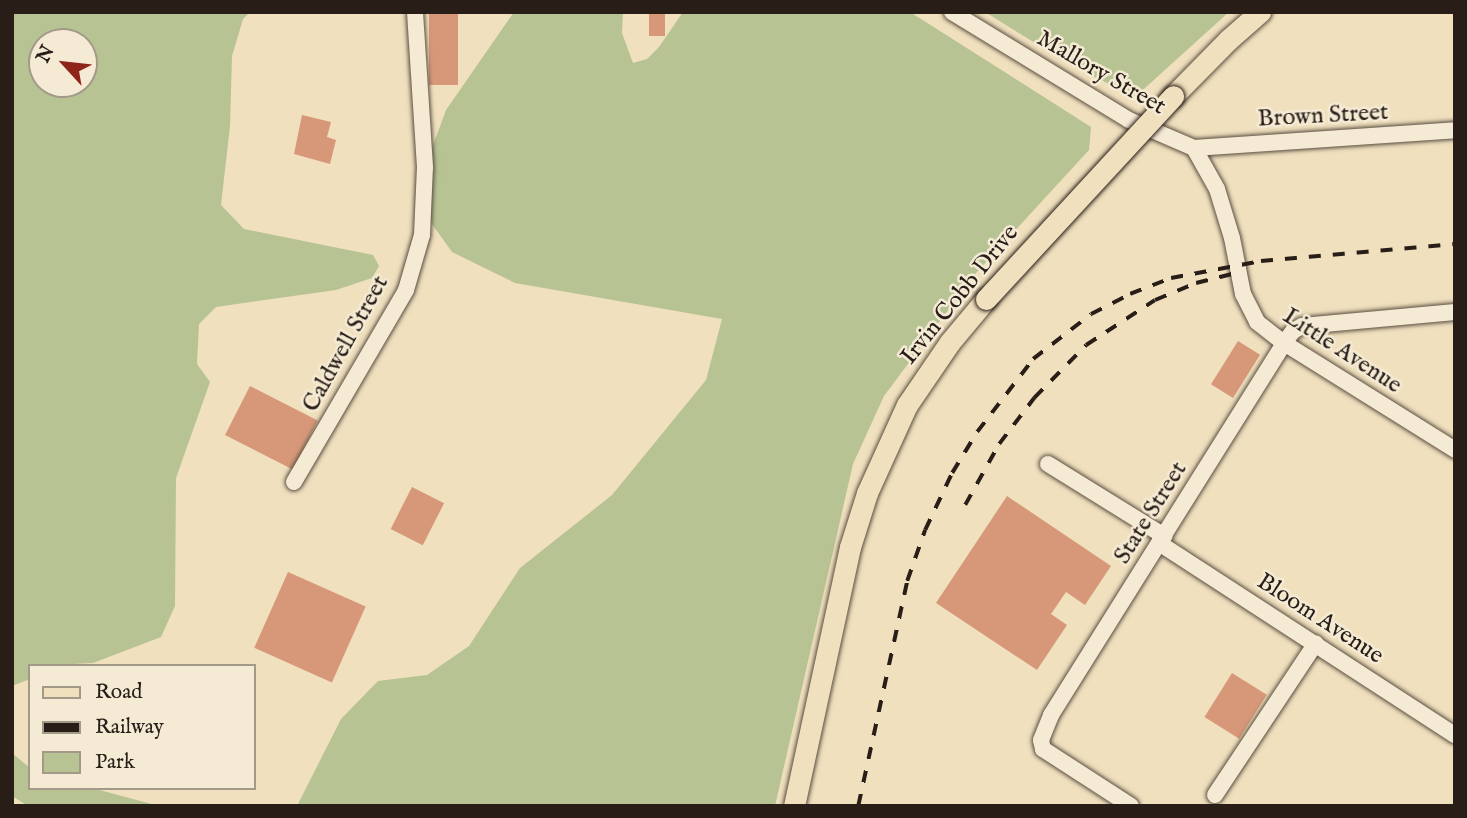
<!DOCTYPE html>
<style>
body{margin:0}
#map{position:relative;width:1467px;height:818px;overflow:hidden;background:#f0e0be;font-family:"IM FELL English",serif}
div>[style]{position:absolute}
.green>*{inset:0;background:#b7c393}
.building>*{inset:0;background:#d79879;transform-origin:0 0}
.roads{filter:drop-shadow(0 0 2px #5a4e41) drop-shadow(0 0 2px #5a4e41)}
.minor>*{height:16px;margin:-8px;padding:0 8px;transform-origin:8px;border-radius:8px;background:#f5ebd5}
.major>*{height:21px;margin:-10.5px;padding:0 10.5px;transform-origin:10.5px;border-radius:10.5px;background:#f0e0be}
.rail>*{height:3.5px;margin-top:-1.75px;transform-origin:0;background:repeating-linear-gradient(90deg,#281d17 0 12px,transparent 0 24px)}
.bridges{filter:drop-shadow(0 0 2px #281d17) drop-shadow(0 0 2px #281d17)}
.major-bridge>*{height:21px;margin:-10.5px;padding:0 10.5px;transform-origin:10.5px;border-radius:10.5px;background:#f0e0be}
span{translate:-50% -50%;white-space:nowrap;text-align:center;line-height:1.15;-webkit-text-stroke:5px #f5ebd5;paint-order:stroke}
.street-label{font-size:24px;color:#281d17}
.frame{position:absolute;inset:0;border:14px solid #281d17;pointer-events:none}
.legend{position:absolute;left:28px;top:664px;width:228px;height:126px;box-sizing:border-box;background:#f5ebd5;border:2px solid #a39989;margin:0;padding:9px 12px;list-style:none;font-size:21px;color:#281d17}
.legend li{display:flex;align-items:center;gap:14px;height:35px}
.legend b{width:35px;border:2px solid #a39989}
.north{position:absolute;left:28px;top:28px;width:70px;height:70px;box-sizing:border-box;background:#f5ebd5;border:2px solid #a39989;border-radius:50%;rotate:297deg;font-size:19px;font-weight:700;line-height:28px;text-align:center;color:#281d17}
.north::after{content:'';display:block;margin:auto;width:24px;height:32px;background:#8f2418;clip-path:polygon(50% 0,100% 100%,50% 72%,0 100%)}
</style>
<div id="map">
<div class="green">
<div style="clip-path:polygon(evenodd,12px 12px,250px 12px,243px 19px,232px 56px,230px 126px,221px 205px,244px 229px,373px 255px,379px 266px,372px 278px,336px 290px,216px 307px,199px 324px,197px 364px,210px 382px,176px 478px,175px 606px,161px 637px,93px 663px,30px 666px,30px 679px,12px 686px,12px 12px,42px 42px,84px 42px,84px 84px,42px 84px,42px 42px)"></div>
<div style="clip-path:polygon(514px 12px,623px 12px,622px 33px,633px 63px,647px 59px,659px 47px,683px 12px,910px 12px,1091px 127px,1089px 150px,976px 273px,884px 396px,853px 464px,775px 806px,297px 806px,341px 719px,378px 681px,427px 675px,469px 646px,520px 568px,612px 495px,706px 380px,722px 319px,515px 283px,452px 252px,427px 217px,432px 148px,446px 110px)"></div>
<div style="clip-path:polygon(985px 12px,1229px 12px,1135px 97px,1069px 64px)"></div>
<div style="clip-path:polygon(12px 753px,30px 768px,30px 788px,92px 788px,159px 806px,28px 806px,12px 796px)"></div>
</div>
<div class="building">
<div style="left:429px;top:12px;width:29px;height:73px"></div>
<div style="left:649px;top:12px;width:16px;height:24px"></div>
<div style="clip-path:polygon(302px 115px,331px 122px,327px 137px,336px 140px,330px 164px,294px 154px)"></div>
<div style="left:1238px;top:341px;width:26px;height:51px;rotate:32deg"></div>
<div style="left:250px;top:386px;width:76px;height:55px;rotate:27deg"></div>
<div style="left:412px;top:487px;width:36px;height:47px;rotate:27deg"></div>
<div style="clip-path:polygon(1007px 496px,1111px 566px,1085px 605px,1066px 592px,1051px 614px,1067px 625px,1037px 670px,936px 603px)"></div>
<div style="left:288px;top:572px;width:85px;height:83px;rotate:24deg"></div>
<div style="left:1232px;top:673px;width:41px;height:52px;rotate:32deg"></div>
</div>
<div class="roads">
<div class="minor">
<div style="left:952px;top:12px;width:207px;rotate:31.4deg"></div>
<div style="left:1129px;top:120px;width:71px;rotate:23.3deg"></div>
<div style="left:1194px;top:148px;width:262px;rotate:-3.9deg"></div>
<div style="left:1194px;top:148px;width:47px;rotate:60.7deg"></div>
<div style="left:1217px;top:189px;width:51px;rotate:73deg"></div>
<div style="left:1232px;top:238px;width:57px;rotate:78.9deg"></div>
<div style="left:1243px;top:294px;width:31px;rotate:63deg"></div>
<div style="left:1257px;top:322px;width:34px;rotate:38deg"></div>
<div style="left:1284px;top:343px;width:202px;rotate:32deg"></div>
<div style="left:1048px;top:464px;width:137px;rotate:31.8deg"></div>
<div style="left:294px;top:482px;width:222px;rotate:-59.7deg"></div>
<div style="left:406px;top:290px;width:57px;rotate:-73.8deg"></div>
<div style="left:422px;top:235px;width:68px;rotate:-87.5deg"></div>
<div style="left:425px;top:167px;width:155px;rotate:-93.7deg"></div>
<div style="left:1159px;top:543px;width:353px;rotate:33deg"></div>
<div style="left:1215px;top:795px;width:182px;rotate:-56.4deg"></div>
<div style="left:1131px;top:806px;width:105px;rotate:-147.1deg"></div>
<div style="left:1043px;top:749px;width:9px;rotate:-103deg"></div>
<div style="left:1041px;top:740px;width:27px;rotate:-68deg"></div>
<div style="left:1051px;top:715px;width:439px;rotate:-57.9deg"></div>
<div style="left:1284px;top:343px;width:15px;rotate:-53deg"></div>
<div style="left:1293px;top:331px;width:10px;rotate:-29deg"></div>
<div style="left:1302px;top:326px;width:154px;rotate:-5.2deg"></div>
</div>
<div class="major">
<div style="left:1173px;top:96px;width:78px;rotate:-45.5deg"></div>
<div style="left:1228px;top:40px;width:43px;rotate:-41.2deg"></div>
<div style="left:794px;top:806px;width:265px;rotate:-77.8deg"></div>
<div style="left:850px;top:547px;width:57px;rotate:-72.5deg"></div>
<div style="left:867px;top:493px;width:97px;rotate:-65.6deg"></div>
<div style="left:907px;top:405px;width:76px;rotate:-55.7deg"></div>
<div style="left:950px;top:342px;width:56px;rotate:-50.1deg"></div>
</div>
</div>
<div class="rail">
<div style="left:965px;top:505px;width:70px;rotate:-60.9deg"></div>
<div style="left:999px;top:444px;width:58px;rotate:-52.7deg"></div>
<div style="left:1034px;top:398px;width:74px;rotate:-45.5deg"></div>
<div style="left:1086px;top:345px;width:82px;rotate:-33.1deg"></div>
<div style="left:1155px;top:300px;width:44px;rotate:-22.5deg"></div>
<div style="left:1196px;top:283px;width:37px;rotate:-14deg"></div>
<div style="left:858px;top:806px;width:230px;rotate:-77.7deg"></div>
<div style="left:907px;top:581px;width:54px;rotate:-70.6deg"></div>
<div style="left:925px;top:530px;width:63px;rotate:-64.7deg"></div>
<div style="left:952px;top:473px;width:48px;rotate:-58.6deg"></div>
<div style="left:977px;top:432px;width:92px;rotate:-52.5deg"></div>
<div style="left:1033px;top:359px;width:73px;rotate:-37.8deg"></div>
<div style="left:1091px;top:314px;width:44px;rotate:-27.1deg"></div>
<div style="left:1130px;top:294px;width:44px;rotate:-21.3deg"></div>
<div style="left:1171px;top:278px;width:92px;rotate:-10.7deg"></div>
<div style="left:1261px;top:261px;width:195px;rotate:-5deg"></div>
</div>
<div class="bridges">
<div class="major-bridge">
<div style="left:986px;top:299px;width:276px;rotate:-47.3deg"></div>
</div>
</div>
<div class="street-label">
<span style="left:1101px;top:73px;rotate:30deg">Mallory Street</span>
<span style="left:1323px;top:116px;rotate:-3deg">Brown Street</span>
<span style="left:960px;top:295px;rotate:-51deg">Irvin Cobb Drive</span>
<span style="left:346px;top:344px;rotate:-61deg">Caldwell Street</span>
<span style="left:1342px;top:351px;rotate:33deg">Little Avenue</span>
<span style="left:1151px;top:513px;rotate:-58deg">State Street</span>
<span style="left:1320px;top:619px;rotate:33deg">Bloom Avenue</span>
</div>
<div class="frame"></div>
<ul class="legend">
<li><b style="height:9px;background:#f0e0be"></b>Road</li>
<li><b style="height:9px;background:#281d17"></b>Railway</li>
<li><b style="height:19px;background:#b7c393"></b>Park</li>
</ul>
<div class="north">N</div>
</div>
